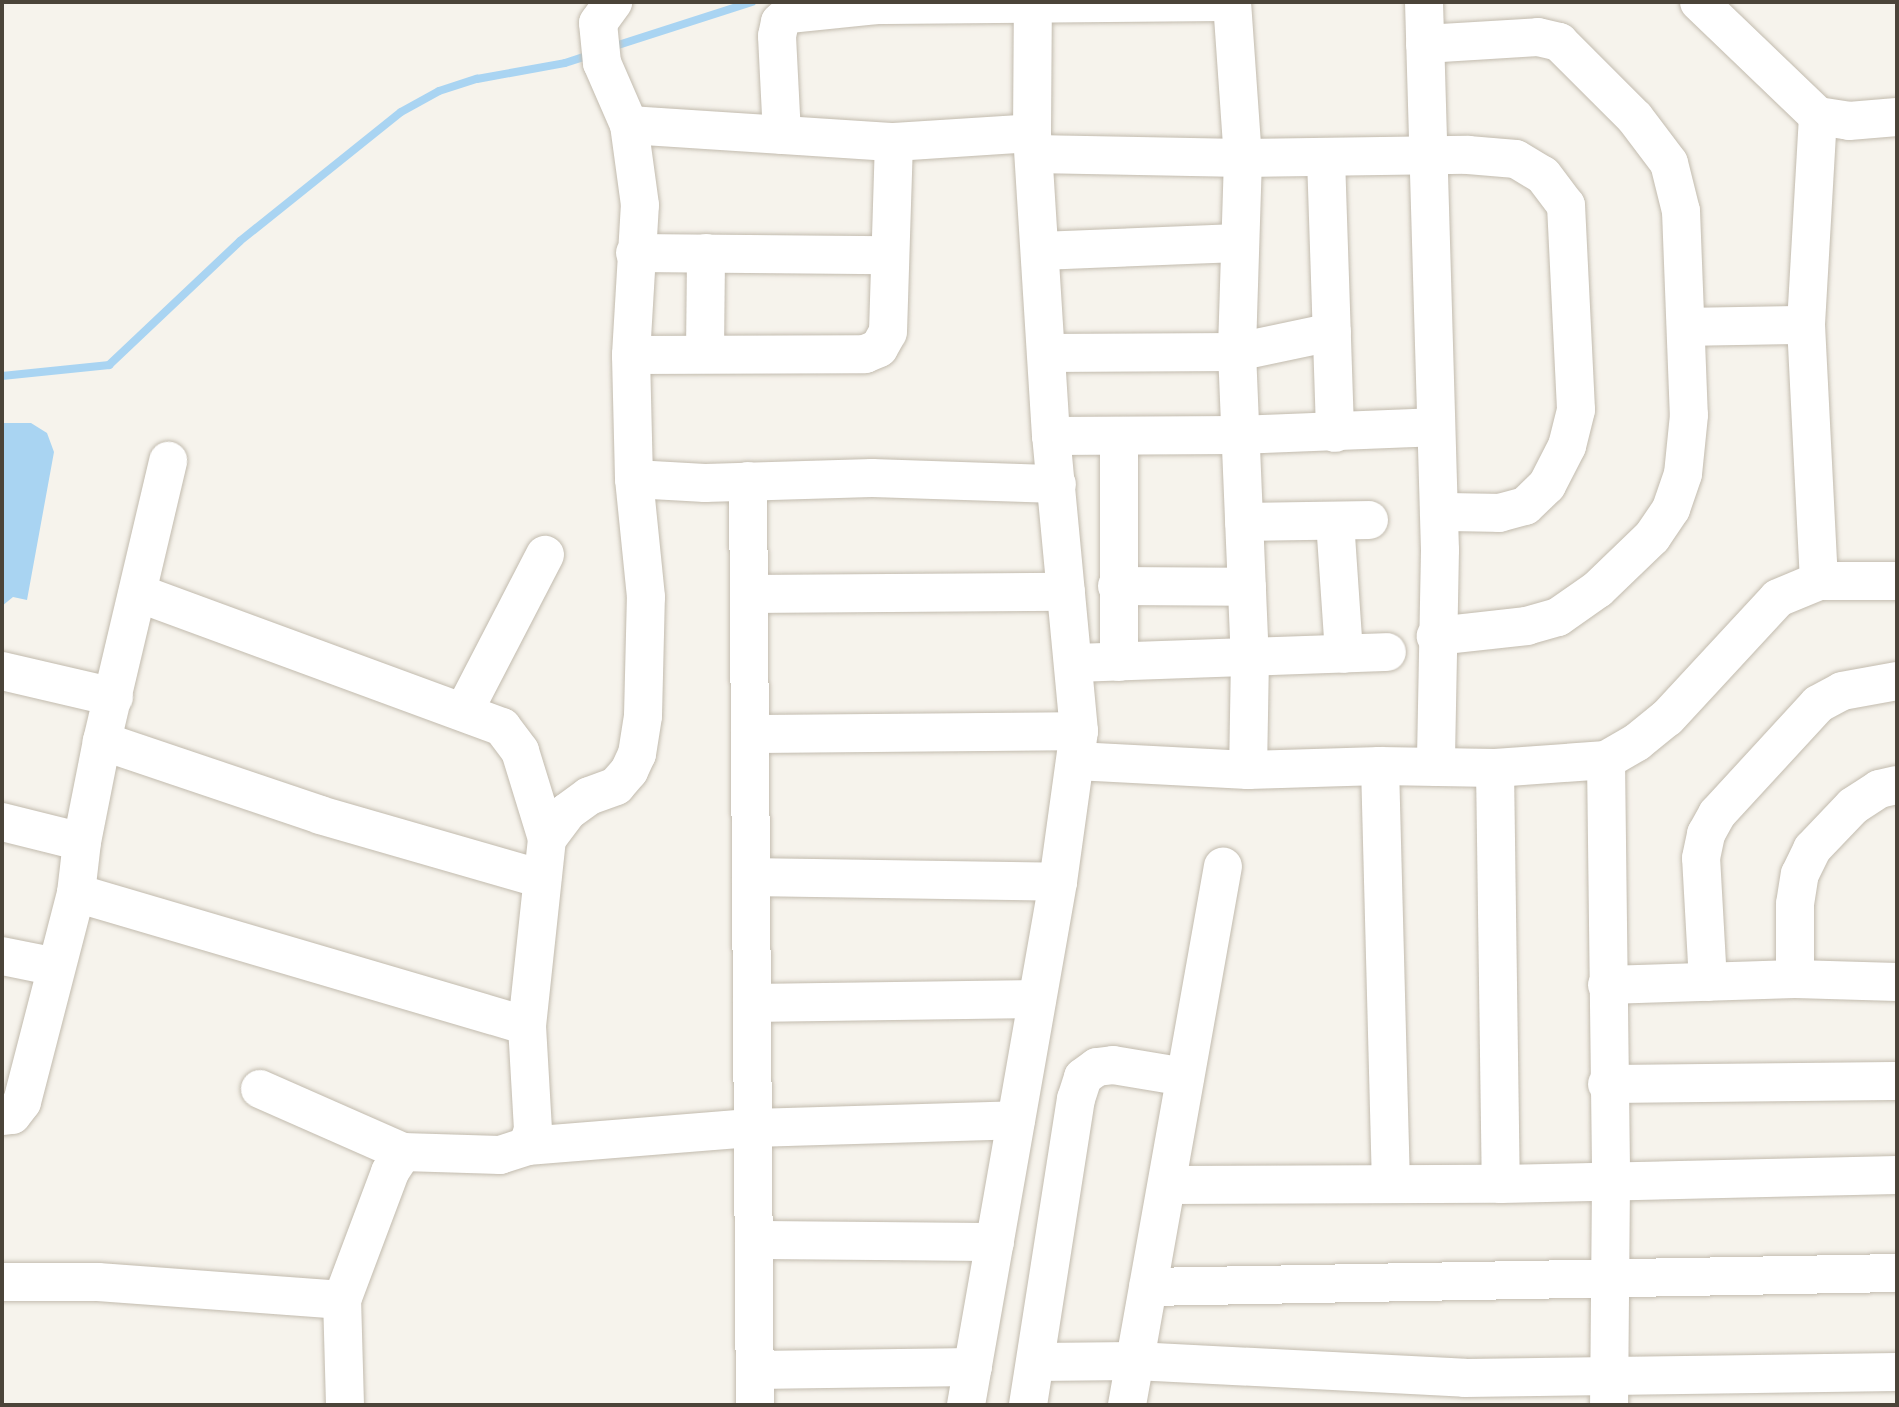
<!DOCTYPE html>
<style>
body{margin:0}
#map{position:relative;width:1899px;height:1407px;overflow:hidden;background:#f6f3ec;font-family:Quicksand,sans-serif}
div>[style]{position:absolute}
.water>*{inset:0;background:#a9d4f2}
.stream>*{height:8px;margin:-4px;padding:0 4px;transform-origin:4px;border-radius:4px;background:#a9d4f2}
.roads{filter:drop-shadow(0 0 2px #c2bbae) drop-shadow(0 0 2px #c2bbae)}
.minor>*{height:38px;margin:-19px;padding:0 19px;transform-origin:19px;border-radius:19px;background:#fff}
span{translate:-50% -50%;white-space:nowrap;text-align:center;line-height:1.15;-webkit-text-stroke:7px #fff;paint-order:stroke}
.frame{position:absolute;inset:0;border:4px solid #4b4439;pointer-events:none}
</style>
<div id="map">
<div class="water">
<div style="clip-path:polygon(2px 423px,31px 423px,47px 433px,54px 452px,27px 600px,13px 597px,2px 606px)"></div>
</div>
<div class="stream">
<div style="left:612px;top:47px;width:147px;rotate:-17.8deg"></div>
<div style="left:2px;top:376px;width:108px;rotate:-5.9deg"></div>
<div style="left:109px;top:365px;width:180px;rotate:-43.4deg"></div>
<div style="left:240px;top:241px;width:206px;rotate:-38.7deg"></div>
<div style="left:401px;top:112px;width:43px;rotate:-28.9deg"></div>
<div style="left:439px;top:91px;width:40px;rotate:-18deg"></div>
<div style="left:477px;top:79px;width:89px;rotate:-10.3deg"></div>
<div style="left:565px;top:63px;width:28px;rotate:-18deg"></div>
</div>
<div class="roads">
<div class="minor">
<div style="left:1232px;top:2px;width:156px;rotate:86deg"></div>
<div style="left:1243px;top:158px;width:194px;rotate:91.8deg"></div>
<div style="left:1237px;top:352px;width:306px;rotate:87.6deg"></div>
<div style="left:1250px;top:658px;width:112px;rotate:91deg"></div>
<div style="left:1424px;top:2px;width:548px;rotate:88.33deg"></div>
<div style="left:1440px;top:550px;width:217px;rotate:91.1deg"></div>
<div style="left:1699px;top:2px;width:165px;rotate:43.8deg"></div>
<div style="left:1818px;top:116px;width:31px;rotate:9deg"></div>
<div style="left:1849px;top:121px;width:48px;rotate:-4.8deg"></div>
<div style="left:1425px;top:44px;width:113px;rotate:-3.5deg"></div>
<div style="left:1538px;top:37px;width:22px;rotate:13deg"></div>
<div style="left:1559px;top:42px;width:107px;rotate:45deg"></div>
<div style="left:1635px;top:118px;width:56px;rotate:52.9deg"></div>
<div style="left:1669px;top:163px;width:49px;rotate:76deg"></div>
<div style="left:1681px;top:211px;width:204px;rotate:87.8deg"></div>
<div style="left:1689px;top:415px;width:59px;rotate:95.8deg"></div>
<div style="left:1683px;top:474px;width:37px;rotate:109deg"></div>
<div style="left:1671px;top:509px;width:34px;rotate:124deg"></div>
<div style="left:1652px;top:537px;width:75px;rotate:136.1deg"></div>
<div style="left:1598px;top:589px;width:49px;rotate:145deg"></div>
<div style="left:1558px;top:617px;width:32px;rotate:164deg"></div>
<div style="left:1527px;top:626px;width:92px;rotate:173.7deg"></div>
<div style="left:1818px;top:116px;width:209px;rotate:93.3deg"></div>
<div style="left:1806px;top:325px;width:256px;rotate:87.1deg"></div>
<div style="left:629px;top:125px;width:266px;rotate:3.7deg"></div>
<div style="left:894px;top:142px;width:138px;rotate:-3.7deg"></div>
<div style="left:782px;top:135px;width:99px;rotate:-92.9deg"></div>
<div style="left:777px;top:36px;width:14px;rotate:-78deg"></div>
<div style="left:780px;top:22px;width:12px;rotate:-42deg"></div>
<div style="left:789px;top:14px;width:88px;rotate:-5.8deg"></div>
<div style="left:877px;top:5px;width:355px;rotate:-0.5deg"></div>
<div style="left:1034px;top:154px;width:209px;rotate:1.1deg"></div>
<div style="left:1243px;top:158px;width:225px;rotate:-0.8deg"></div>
<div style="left:1468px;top:155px;width:48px;rotate:4.8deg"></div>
<div style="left:1516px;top:159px;width:31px;rotate:31deg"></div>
<div style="left:1543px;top:175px;width:38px;rotate:53deg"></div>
<div style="left:1566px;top:205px;width:205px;rotate:87.2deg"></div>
<div style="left:1576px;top:410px;width:37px;rotate:104deg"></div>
<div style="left:1567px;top:446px;width:44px;rotate:117.1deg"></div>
<div style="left:1547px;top:485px;width:30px;rotate:136deg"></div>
<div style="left:1525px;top:506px;width:27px;rotate:165deg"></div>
<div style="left:1499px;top:513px;width:60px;rotate:-179deg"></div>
<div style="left:1326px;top:158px;width:275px;rotate:88.1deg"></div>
<div style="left:1040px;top:251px;width:198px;rotate:-2.3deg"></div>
<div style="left:635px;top:253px;width:254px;rotate:0.5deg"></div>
<div style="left:1686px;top:327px;width:120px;rotate:-1deg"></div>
<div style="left:705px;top:353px;width:100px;rotate:-89.4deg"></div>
<div style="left:1046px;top:353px;width:191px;rotate:-0.3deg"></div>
<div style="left:1237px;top:352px;width:97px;rotate:-11.9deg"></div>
<div style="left:631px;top:355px;width:234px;rotate:-0.2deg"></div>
<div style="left:865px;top:354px;width:15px;rotate:-23deg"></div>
<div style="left:879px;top:348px;width:18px;rotate:-61deg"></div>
<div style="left:888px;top:332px;width:190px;rotate:-88.2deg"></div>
<div style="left:1051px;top:436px;width:187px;rotate:-0.3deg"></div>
<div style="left:1238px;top:435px;width:195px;rotate:-2.3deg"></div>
<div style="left:1119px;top:438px;width:224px;rotate:90deg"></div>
<div style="left:634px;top:479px;width:71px;rotate:3.2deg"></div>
<div style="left:705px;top:483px;width:167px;rotate:-1.7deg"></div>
<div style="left:872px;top:478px;width:185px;rotate:1.9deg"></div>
<div style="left:748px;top:481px;width:924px;rotate:89.57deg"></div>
<div style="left:1335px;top:521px;width:133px;rotate:86.1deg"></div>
<div style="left:1244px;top:522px;width:125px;rotate:-0.9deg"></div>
<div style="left:1117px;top:586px;width:130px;rotate:0.4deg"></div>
<div style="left:138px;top:593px;width:388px;rotate:20.2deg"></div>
<div style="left:502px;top:727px;width:30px;rotate:53deg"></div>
<div style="left:520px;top:751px;width:92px;rotate:72.9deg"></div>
<div style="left:749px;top:594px;width:317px;rotate:-0.4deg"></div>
<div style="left:1073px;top:663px;width:314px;rotate:-2deg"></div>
<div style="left:2px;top:671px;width:115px;rotate:13.1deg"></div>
<div style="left:464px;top:711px;width:176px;rotate:-62.6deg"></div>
<div style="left:750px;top:734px;width:329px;rotate:-0.5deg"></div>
<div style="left:102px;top:741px;width:230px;rotate:18.7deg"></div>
<div style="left:320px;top:815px;width:231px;rotate:16.1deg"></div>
<div style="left:1606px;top:760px;width:422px;rotate:89.3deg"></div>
<div style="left:1611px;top:1182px;width:223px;rotate:90.5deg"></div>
<div style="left:1076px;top:761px;width:172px;rotate:3deg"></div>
<div style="left:1248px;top:770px;width:132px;rotate:-1.7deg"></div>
<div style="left:1380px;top:766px;width:115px;rotate:1deg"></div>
<div style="left:1495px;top:768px;width:111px;rotate:-4.1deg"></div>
<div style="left:1606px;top:760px;width:36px;rotate:-30deg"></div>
<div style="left:1637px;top:742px;width:38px;rotate:-39deg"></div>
<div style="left:1667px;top:718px;width:163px;rotate:-47.2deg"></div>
<div style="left:1778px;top:598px;width:44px;rotate:-22.5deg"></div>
<div style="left:1819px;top:581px;width:78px"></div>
<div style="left:1380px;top:766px;width:418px;rotate:88.5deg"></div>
<div style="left:1495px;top:768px;width:416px;rotate:89.2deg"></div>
<div style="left:2px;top:822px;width:82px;rotate:14deg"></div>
<div style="left:751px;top:877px;width:307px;rotate:0.9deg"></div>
<div style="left:76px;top:893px;width:470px;rotate:16.4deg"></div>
<div style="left:2px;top:956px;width:55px;rotate:11.5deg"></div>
<div style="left:1795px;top:979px;width:75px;rotate:-90deg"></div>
<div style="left:1795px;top:904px;width:30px;rotate:-81deg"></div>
<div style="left:1800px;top:874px;width:28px;rotate:-64deg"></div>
<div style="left:1812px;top:849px;width:59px;rotate:-46.4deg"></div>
<div style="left:1853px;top:806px;width:31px;rotate:-33deg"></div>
<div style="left:1879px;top:789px;width:18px;rotate:-13deg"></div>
<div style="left:1708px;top:982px;width:124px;rotate:-93.2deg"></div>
<div style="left:1701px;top:858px;width:25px;rotate:-78deg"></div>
<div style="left:1706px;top:834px;width:23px;rotate:-61deg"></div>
<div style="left:1717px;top:814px;width:149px;rotate:-47.4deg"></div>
<div style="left:1818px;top:704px;width:27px;rotate:-28deg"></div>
<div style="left:1842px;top:691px;width:56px;rotate:-10.3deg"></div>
<div style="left:1607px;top:985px;width:188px;rotate:-1.8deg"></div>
<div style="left:1795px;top:979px;width:102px;rotate:1.7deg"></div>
<div style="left:752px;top:1003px;width:285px;rotate:-0.8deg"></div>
<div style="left:1607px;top:1084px;width:290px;rotate:-0.6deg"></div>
<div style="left:260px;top:1089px;width:156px;rotate:23.8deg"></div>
<div style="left:2px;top:1116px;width:10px;rotate:-6deg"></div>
<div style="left:12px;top:1115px;width:16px;rotate:-52deg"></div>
<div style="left:22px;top:1102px;width:216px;rotate:-75.5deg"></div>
<div style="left:76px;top:893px;width:51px;rotate:-83.3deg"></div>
<div style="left:82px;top:842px;width:103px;rotate:-78.8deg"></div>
<div style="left:102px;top:741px;width:288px;rotate:-76.7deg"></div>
<div style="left:527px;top:1146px;width:227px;rotate:-4.6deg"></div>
<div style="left:753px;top:1128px;width:263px;rotate:-1.7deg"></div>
<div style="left:1168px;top:1185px;width:333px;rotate:-0.2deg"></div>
<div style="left:1501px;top:1184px;width:396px;rotate:-1.3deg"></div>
<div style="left:754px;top:1240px;width:241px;rotate:0.5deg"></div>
<div style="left:2px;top:1282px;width:96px"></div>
<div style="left:98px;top:1282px;width:245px;rotate:4.2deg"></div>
<div style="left:1148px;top:1287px;width:749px;rotate:-1.07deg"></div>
<div style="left:1036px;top:1362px;width:99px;rotate:-0.6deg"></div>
<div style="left:1135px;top:1361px;width:330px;rotate:2.9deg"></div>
<div style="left:1465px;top:1378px;width:432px;rotate:-0.8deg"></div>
<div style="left:755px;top:1370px;width:218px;rotate:-0.8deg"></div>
<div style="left:345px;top:1405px;width:105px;rotate:-91.6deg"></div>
<div style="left:342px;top:1300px;width:137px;rotate:-69.4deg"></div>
<div style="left:390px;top:1172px;width:24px;rotate:-57deg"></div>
<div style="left:403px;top:1152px;width:97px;rotate:1.8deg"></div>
<div style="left:500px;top:1155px;width:28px;rotate:-18deg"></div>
<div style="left:527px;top:1146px;width:17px;rotate:-69deg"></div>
<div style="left:533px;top:1130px;width:104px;rotate:-93.3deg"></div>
<div style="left:527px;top:1026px;width:188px;rotate:-83.9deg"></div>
<div style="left:547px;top:839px;width:34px;rotate:-53deg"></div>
<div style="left:567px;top:812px;width:27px;rotate:-36deg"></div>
<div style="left:589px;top:796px;width:29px;rotate:-20deg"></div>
<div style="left:616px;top:786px;width:20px;rotate:-49deg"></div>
<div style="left:629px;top:771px;width:19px;rotate:-65deg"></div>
<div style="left:637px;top:754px;width:38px;rotate:-81deg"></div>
<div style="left:643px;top:716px;width:119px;rotate:-88.6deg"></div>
<div style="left:646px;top:597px;width:119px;rotate:-95.8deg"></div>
<div style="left:634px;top:479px;width:124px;rotate:-91.4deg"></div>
<div style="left:631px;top:355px;width:150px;rotate:-86.6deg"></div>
<div style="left:640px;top:205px;width:81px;rotate:-97.8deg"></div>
<div style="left:629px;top:125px;width:68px;rotate:-113.5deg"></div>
<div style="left:602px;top:63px;width:40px;rotate:-95.7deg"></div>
<div style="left:598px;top:23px;width:26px;rotate:-54deg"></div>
<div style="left:966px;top:1405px;width:531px;rotate:-80.02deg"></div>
<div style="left:1058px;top:882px;width:152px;rotate:-82.1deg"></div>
<div style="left:1079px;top:731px;width:296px;rotate:-95.4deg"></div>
<div style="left:1051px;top:436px;width:304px;rotate:-93.6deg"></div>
<div style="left:1032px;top:133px;width:128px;rotate:-89.6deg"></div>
<div style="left:1028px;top:1405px;width:310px;rotate:-81.1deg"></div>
<div style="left:1076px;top:1099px;width:23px;rotate:-72deg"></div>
<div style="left:1083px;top:1077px;width:17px;rotate:-36deg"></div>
<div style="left:1097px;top:1067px;width:16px;rotate:-7deg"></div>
<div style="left:1113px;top:1065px;width:73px;rotate:9.5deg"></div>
<div style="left:1127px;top:1405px;width:547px;rotate:-79.9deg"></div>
</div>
</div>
<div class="frame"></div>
</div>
